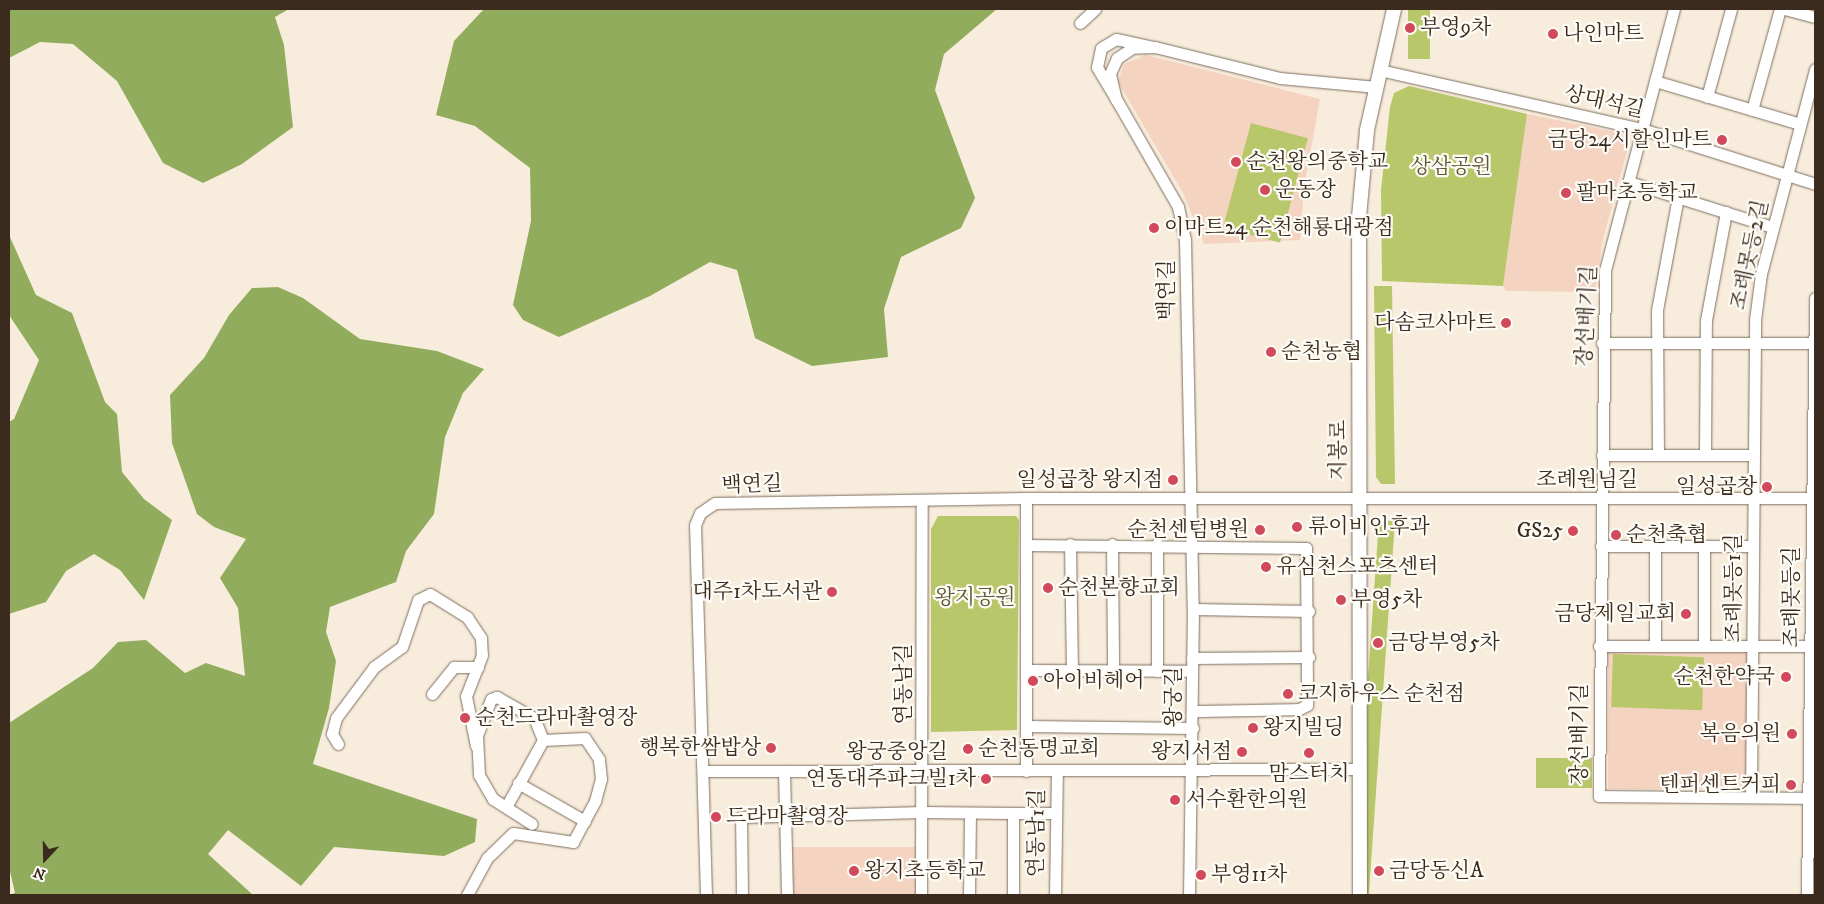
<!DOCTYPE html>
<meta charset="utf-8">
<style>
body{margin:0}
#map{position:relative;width:1824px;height:904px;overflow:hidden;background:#f8eddc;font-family:"IM FELL DW Pica","Noto Serif KR",serif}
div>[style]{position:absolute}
.built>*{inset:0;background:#f5d3c1;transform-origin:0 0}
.green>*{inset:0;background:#b8c769;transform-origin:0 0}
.forest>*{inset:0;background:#92ac5d}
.roads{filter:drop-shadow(0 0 1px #7d6e60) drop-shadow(0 0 1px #7d6e60)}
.minor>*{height:11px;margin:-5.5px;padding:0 5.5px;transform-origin:5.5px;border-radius:5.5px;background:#fff}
.major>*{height:14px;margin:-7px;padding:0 7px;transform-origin:7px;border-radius:7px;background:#fff}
.dots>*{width:14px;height:14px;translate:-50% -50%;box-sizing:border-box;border:2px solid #fdfcf7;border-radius:50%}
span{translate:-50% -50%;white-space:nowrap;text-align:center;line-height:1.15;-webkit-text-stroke:4.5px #fdfcf7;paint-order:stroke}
.poi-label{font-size:21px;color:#3b2a1e}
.left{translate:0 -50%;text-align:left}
.right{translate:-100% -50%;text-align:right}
.street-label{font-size:21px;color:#3b2a1e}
.park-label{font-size:21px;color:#605934}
.frame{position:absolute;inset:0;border:10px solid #3b2a1e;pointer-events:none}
.north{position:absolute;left:20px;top:834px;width:50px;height:50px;-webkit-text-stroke:4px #fdfcf7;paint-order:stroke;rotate:201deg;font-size:14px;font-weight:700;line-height:20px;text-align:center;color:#3b2a1e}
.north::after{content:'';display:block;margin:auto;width:18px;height:22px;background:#3b2a1e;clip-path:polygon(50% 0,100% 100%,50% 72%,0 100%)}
</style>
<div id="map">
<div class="built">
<div style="clip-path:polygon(1146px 55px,1320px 99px,1304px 188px,1300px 240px,1204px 244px,1183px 193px,1118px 82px,1124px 64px)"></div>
<div style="clip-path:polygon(1527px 114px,1621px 133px,1626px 139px,1628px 148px,1603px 239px,1595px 292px,1506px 291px,1503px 286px)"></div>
<div style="left:1608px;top:652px;width:140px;height:137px"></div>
<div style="left:792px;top:847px;width:124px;height:48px"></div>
</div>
<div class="green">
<div style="left:1408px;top:9px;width:22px;height:50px"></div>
<div style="clip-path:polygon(1409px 86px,1527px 114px,1503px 286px,1382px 281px,1381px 190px,1390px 107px,1394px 93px)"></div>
<div style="left:1251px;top:123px;width:59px;height:108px;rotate:15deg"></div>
<div style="clip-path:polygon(1374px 286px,1392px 286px,1395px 484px,1381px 484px,1376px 477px)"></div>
<div style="clip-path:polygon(938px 516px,1016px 516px,1019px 520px,1017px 730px,931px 732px,931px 529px)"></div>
<div style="left:1379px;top:520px;width:16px;height:375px;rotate:4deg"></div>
<div style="left:1613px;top:654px;width:91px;height:53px;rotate:2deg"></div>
<div style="left:1536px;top:758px;width:56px;height:30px"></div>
</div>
<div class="forest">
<div style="clip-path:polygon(9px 9px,289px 9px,275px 17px,284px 45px,293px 127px,242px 164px,203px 183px,163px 163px,117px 81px,73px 44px,40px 42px,9px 58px)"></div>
<div style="clip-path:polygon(484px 9px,997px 9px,944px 54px,935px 90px,975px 198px,961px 228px,901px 257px,884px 309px,888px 357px,812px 366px,755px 338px,737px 270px,710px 262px,650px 296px,559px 337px,523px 320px,513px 305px,531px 221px,530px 168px,475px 126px,436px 115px,454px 41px)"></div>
<div style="clip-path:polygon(9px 235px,36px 295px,72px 313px,105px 402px,117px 414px,122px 472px,144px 499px,172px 520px,144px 600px,120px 570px,94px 554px,66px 571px,46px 602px,9px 614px,9px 422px,14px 419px,39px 360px,9px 315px)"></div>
<div style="clip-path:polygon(278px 287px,303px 298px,360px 339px,437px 351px,484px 369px,463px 393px,445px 437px,434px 514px,406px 551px,396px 582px,330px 607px,326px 632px,336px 661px,329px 708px,313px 764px,477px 819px,475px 842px,444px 856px,334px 847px,301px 886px,228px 830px,208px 854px,253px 895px,9px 895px,15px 893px,9px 867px,9px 723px,93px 668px,118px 642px,146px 640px,185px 673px,206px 663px,245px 676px,238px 608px,220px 578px,246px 539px,214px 527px,197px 514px,172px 443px,170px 395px,204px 358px,229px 315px,252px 288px)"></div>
</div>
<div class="roads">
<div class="minor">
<div style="left:1674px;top:9px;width:271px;rotate:104.8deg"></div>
<div style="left:1605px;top:271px;width:525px;rotate:90.65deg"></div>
<div style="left:1599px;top:796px;width:216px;rotate:0.5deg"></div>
<div style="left:1785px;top:9px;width:31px;rotate:15deg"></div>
<div style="left:1080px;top:23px;width:21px;rotate:-43deg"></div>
<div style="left:1155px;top:47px;width:23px;rotate:178deg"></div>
<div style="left:1132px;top:48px;width:18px;rotate:146deg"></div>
<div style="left:1117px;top:58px;width:17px;rotate:114deg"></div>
<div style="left:1110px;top:74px;width:26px;rotate:77deg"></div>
<div style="left:1116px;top:99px;width:37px;rotate:-121deg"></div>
<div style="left:1097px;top:67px;width:19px;rotate:-78deg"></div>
<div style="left:1101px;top:48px;width:17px;rotate:-31deg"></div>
<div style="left:1116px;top:39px;width:40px;rotate:12deg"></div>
<div style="left:1155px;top:47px;width:129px;rotate:13.9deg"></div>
<div style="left:1280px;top:78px;width:97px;rotate:5.3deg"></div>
<div style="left:1380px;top:70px;width:269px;rotate:12.7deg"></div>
<div style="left:1642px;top:129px;width:182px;rotate:17.6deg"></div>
<div style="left:1655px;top:81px;width:151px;rotate:16.5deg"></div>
<div style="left:1707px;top:97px;width:91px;rotate:-74.7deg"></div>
<div style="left:1116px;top:99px;width:125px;rotate:60.1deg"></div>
<div style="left:1178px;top:207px;width:33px;rotate:78deg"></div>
<div style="left:1185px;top:239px;width:370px;rotate:88.8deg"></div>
<div style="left:1193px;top:609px;width:286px;rotate:90.8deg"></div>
<div style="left:1752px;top:110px;width:105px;rotate:-74.5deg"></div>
<div style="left:1629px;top:182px;width:151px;rotate:17.4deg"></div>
<div style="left:1602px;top:343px;width:210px"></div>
<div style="left:1602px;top:455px;width:151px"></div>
<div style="left:1658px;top:455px;width:145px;rotate:-90.4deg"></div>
<div style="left:1657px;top:310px;width:115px;rotate:-79.5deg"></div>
<div style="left:1705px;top:455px;width:135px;rotate:-89.6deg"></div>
<div style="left:1706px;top:320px;width:110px;rotate:-79.5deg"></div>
<div style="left:1026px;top:498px;width:273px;rotate:90deg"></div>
<div style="left:1070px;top:544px;width:126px;rotate:89.1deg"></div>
<div style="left:1112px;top:544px;width:127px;rotate:89.5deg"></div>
<div style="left:1026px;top:545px;width:280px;rotate:0.6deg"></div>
<div style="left:1306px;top:548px;width:157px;rotate:89.6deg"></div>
<div style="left:1307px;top:705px;width:9px;rotate:153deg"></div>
<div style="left:1299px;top:709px;width:106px;rotate:178.9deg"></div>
<div style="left:1601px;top:546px;width:152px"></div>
<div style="left:1193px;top:609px;width:116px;rotate:1deg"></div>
<div style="left:1599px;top:646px;width:212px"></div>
<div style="left:1655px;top:646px;width:100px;rotate:-90deg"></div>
<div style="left:1704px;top:646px;width:100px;rotate:-90deg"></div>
<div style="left:1192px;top:658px;width:117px;rotate:-0.5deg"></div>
<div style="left:1026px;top:670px;width:166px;rotate:0.3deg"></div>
<div style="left:1157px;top:671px;width:127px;rotate:-90deg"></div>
<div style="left:432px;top:694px;width:35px;rotate:-51deg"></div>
<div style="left:454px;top:667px;width:24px"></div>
<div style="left:1026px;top:726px;width:167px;rotate:0.7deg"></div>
<div style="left:338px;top:744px;width:12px;rotate:-121deg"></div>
<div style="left:332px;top:734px;width:16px;rotate:-76deg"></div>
<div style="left:336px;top:718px;width:64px;rotate:-53.3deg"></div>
<div style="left:374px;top:667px;width:34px;rotate:-36deg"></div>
<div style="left:402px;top:647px;width:50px;rotate:-71.2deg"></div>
<div style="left:418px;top:600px;width:13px;rotate:-27deg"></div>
<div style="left:430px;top:594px;width:44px;rotate:31.9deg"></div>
<div style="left:467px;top:617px;width:25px;rotate:56deg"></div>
<div style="left:481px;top:638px;width:17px;rotate:87deg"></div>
<div style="left:482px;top:655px;width:44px;rotate:111.3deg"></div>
<div style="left:466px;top:696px;width:51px;rotate:78.7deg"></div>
<div style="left:704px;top:771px;width:656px;rotate:-0.17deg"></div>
<div style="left:784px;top:771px;width:124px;rotate:88.6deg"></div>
<div style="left:518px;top:783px;width:77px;rotate:29.6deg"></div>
<div style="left:1751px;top:797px;width:477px;rotate:-89.5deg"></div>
<div style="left:1755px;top:320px;width:46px;rotate:-82.6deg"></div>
<div style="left:1761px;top:274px;width:212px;rotate:-75.2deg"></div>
<div style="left:506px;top:807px;width:77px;rotate:-61.1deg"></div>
<div style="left:1013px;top:813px;width:43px"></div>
<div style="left:467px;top:895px;width:42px;rotate:-61.6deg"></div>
<div style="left:487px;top:858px;width:36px;rotate:-44deg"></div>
<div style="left:513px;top:833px;width:61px;rotate:8.5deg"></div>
<div style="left:573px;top:842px;width:47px;rotate:-61.8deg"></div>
<div style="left:595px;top:801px;width:23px;rotate:-75deg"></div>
<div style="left:601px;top:779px;width:20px;rotate:-96deg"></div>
<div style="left:599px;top:759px;width:25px;rotate:-124deg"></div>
<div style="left:585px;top:738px;width:42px;rotate:177.3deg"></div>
<div style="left:543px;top:740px;width:24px;rotate:-112deg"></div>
<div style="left:534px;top:718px;width:43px;rotate:-150.4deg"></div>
<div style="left:497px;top:697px;width:6px;rotate:162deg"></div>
<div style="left:491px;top:699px;width:40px;rotate:111deg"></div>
<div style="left:477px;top:736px;width:39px;rotate:87deg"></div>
<div style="left:479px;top:775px;width:28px;rotate:60deg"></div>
<div style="left:493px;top:799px;width:46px;rotate:32.7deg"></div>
<div style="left:706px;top:895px;width:370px;rotate:-91.7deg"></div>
<div style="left:695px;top:525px;width:13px;rotate:-67deg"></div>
<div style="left:700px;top:513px;width:18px;rotate:-34deg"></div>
<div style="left:715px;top:503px;width:311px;rotate:-0.9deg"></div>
<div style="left:1026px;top:498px;width:789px"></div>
<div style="left:742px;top:895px;width:78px;rotate:-90.7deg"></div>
<div style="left:741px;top:817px;width:181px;rotate:-1.6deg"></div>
<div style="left:922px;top:812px;width:91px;rotate:0.6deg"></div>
<div style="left:1013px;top:813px;width:82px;rotate:90deg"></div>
<div style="left:921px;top:895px;width:393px;rotate:-89.9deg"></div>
<div style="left:969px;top:895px;width:82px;rotate:-89.3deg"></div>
<div style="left:1055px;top:895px;width:125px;rotate:-89.1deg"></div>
<div style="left:1807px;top:895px;width:597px;rotate:-89.23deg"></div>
</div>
<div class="major">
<div style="left:1360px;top:895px;width:678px;rotate:-90.08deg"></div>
<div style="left:1359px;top:217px;width:87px;rotate:-84.7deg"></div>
<div style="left:1367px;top:130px;width:124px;rotate:-77.4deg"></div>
</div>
</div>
<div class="dots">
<div style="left:1410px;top:28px;background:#d1495b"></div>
<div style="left:1553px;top:34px;background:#d1495b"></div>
<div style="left:1722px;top:140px;background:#d1495b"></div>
<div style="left:1236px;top:162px;background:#d1495b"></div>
<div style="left:1265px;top:190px;background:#d1495b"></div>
<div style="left:1566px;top:193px;background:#d1495b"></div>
<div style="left:1154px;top:228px;background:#d1495b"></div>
<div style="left:1506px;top:323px;background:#d1495b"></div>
<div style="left:1271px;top:352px;background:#d1495b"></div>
<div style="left:1173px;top:480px;background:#d1495b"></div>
<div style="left:1767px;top:487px;background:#d1495b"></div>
<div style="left:1297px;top:527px;background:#d1495b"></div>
<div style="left:1260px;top:530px;background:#d1495b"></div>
<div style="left:1573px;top:531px;background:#d1495b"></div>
<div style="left:1616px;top:535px;background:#d1495b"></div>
<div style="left:1266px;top:567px;background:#d1495b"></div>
<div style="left:1048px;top:588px;background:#d1495b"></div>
<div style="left:832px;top:592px;background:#d1495b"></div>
<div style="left:1341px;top:600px;background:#d1495b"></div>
<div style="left:1686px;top:614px;background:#d1495b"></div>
<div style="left:1378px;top:643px;background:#d1495b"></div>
<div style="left:1786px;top:677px;background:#d1495b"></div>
<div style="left:1033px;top:681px;background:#d1495b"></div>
<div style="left:1288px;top:694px;background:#d1495b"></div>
<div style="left:465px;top:718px;background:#d1495b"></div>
<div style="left:1253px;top:728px;background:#d1495b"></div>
<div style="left:1792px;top:734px;background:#d1495b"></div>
<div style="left:771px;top:748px;background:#d1495b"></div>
<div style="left:968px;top:749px;background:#d1495b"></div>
<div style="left:1242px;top:752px;background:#d1495b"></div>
<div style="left:1309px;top:753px;background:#d1495b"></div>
<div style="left:986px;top:779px;background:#d1495b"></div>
<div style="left:1791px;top:785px;background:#d1495b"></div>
<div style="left:1175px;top:800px;background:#d1495b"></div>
<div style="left:716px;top:817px;background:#d1495b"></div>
<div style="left:854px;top:871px;background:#d1495b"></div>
<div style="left:1379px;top:871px;background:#d1495b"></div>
<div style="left:1201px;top:875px;background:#d1495b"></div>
</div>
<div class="poi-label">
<span class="left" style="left:1420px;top:28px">부영9차</span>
<span class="left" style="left:1563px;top:34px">나인마트</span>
<span class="right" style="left:1712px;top:140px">금당24시할인마트</span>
<span class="left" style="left:1246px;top:162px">순천왕의중학교</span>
<span class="left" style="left:1275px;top:190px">운동장</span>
<span class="left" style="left:1576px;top:193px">팔마초등학교</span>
<span class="left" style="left:1164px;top:228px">이마트24 순천해룡대광점</span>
<span class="right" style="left:1496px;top:323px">다솜코사마트</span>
<span class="left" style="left:1281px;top:352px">순천농협</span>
<span class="right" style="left:1163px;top:480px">일성곱창 왕지점</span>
<span class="right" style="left:1757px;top:487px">일성곱창</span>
<span class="left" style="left:1308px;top:527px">류이비인후과</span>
<span class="right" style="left:1249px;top:530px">순천센텀병원</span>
<span class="right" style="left:1563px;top:531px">GS25</span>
<span class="left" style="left:1626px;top:535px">순천축협</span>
<span class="left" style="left:1276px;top:567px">유심천스포츠센터</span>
<span class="left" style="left:1058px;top:588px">순천본향교회</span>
<span class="right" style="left:822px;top:592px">대주1차도서관</span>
<span class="left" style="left:1351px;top:600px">부영5차</span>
<span class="right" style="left:1676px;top:614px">금당제일교회</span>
<span class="left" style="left:1388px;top:643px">금당부영5차</span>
<span class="right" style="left:1775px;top:677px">순천한약국</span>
<span class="left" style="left:1043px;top:681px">아이비헤어</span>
<span class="left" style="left:1298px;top:694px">코지하우스 순천점</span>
<span class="left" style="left:475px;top:718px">순천드라마촬영장</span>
<span class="left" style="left:1263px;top:728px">왕지빌딩</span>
<span class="right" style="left:1781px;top:734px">복음의원</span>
<span class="right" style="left:761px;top:748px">행복한쌈밥상</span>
<span class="left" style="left:978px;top:749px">순천동명교회</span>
<span class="right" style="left:1232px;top:752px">왕지서점</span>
<span style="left:1309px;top:774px">맘스터치</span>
<span class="right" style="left:976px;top:779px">연동대주파크빌1차</span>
<span class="right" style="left:1781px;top:785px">텐퍼센트커피</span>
<span class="left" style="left:1186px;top:800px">서수환한의원</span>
<span class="left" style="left:726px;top:817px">드라마촬영장</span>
<span class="left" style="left:864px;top:871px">왕지초등학교</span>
<span class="left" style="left:1389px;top:871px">금당동신A</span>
<span class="left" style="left:1211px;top:875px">부영11차</span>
</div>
<div class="street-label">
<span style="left:1604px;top:102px;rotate:13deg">상대석길</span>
<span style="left:1750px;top:255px;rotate:-78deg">조례못등2길</span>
<span style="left:1167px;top:290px;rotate:-90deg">백연길</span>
<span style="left:1587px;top:316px;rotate:-87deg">장선배기길</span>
<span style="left:1339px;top:450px;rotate:-90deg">지봉로</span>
<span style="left:1587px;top:480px">조례원님길</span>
<span style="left:752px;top:485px;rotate:-2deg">백연길</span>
<span style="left:1734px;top:588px;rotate:-90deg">조례못등1길</span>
<span style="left:1792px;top:597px;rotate:-90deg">조례못등길</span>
<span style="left:904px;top:684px;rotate:-90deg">연동남길</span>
<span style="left:1174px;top:697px;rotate:-90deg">왕궁길</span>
<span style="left:1580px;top:734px;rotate:-90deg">장선배기길</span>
<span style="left:897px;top:752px">왕궁중앙길</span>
<span style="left:1037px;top:833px;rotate:-89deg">연동남1길</span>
</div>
<div class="park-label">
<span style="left:1451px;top:167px">상삼공원</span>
<span style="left:975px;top:598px">왕지공원</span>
</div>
<div class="frame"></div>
<div class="north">N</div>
</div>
